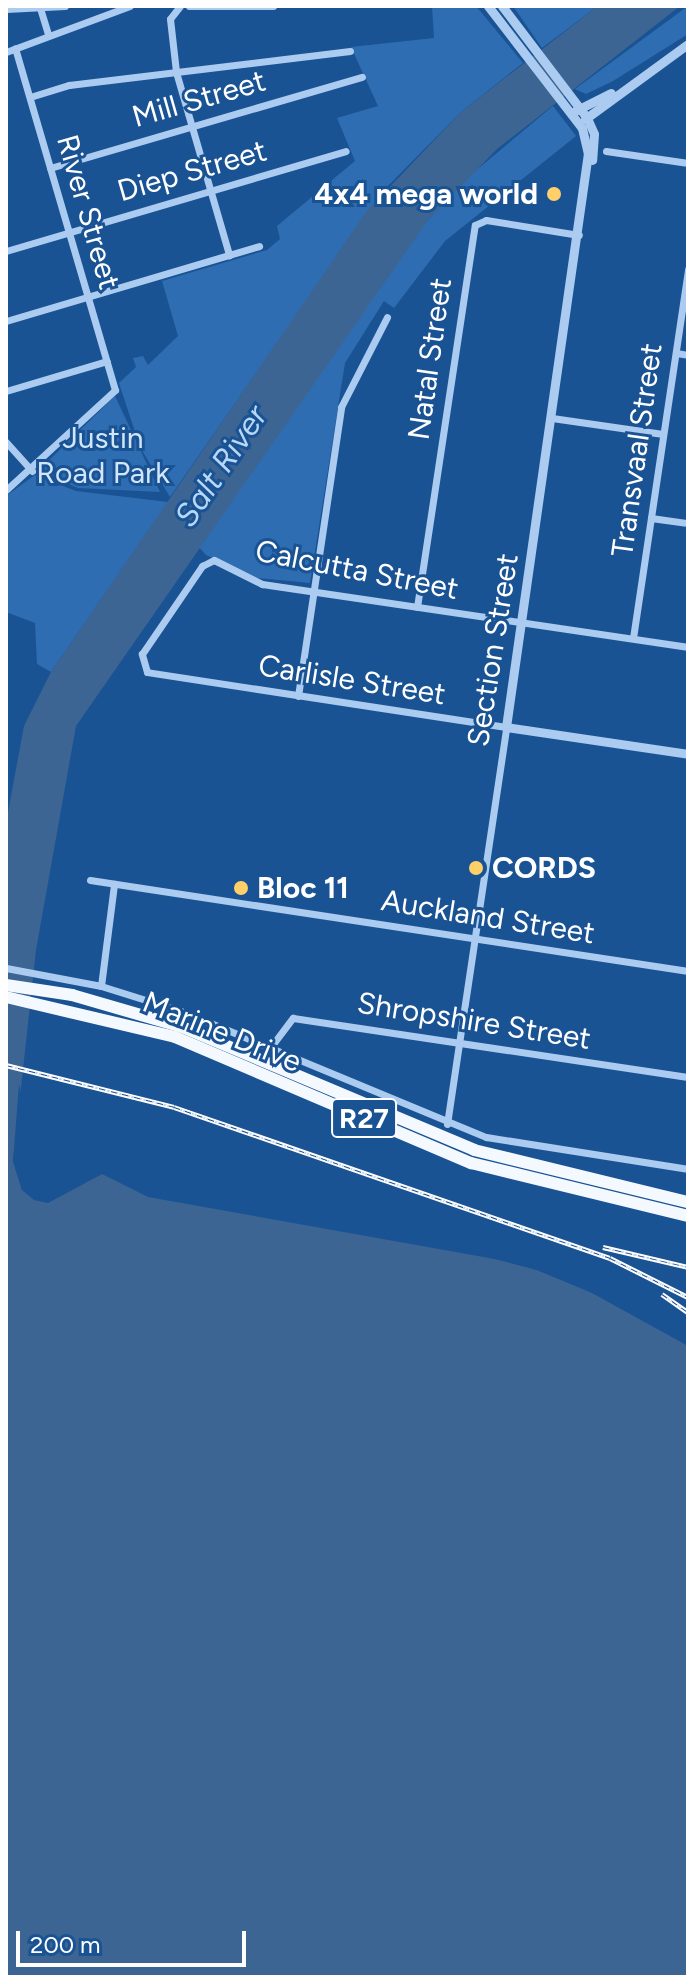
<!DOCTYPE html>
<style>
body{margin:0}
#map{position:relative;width:694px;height:1983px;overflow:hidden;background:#1a5394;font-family:Figtree,sans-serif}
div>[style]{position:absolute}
.green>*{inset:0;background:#2e6db2}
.water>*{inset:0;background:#3c6594}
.pier>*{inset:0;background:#1a5394}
.minor>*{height:7px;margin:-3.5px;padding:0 3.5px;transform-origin:3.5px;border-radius:3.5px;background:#abccf0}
.tertiary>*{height:9px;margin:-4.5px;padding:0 4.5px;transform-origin:4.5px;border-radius:4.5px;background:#abccf0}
.primary>*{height:12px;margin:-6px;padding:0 6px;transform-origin:6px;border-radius:6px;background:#f4f9ff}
.rail>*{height:5px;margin-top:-2.5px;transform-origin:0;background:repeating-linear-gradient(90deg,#1a5394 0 6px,#fff 0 12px);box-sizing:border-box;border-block:2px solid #fff}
.dots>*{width:22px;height:22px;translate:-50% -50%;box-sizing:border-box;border:4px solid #1a5394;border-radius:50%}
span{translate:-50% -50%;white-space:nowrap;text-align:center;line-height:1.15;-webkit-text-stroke:6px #1a5394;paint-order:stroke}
.shield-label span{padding:2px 6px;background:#1a5394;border:2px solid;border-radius:6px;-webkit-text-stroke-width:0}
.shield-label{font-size:28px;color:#fff;font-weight:700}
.street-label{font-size:30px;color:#fff}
.poi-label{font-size:30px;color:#fff;font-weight:700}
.right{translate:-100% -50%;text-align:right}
.left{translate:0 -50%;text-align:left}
.park-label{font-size:30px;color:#d2e6fb}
.water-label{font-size:32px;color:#b8d6f6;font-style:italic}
.frame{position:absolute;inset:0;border:8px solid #fff;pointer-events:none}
.scale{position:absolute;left:16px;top:1931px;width:230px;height:36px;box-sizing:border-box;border:4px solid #fff;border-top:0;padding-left:10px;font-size:24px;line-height:28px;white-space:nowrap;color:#fff;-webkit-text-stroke:6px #1a5394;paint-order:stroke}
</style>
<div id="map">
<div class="green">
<div style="clip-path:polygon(432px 6px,476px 6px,523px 63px,461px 112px,382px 192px,170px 497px,140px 447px,119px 383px,136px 367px,133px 358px,143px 356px,148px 365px,178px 336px,162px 281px,267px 250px,280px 239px,277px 226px,355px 161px,337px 118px,378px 106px,351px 47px,434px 38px)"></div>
<div style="clip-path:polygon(513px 6px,598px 6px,542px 48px)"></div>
<div style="clip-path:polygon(688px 6px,688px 34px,613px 81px,586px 94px,575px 89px)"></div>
<div style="clip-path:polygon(553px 106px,576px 136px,445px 241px,394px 308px,384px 301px,345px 363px,310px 583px,258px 578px,206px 555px,199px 547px,412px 238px,462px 182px)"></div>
<div style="clip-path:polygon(115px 396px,160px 492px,78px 488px,38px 471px)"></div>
<div style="clip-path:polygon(35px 475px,76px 491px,168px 502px,51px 672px,37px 664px,35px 623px,6px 612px,6px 496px)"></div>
</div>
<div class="water">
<div style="clip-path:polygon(598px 6px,680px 6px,497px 149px,428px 220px,76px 726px,36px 950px,13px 1161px,22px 1190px,34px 1200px,48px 1203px,98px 1172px,148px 1197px,522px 1264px,621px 1305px,688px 1346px,688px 1977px,6px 1977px,6px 823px,24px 726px,51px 672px,366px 212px,461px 112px)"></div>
</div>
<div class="pier">
<div style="clip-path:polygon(19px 1084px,25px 1113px,18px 1161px,25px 1187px,48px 1198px,96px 1169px,106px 1172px,48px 1203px,22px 1190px,13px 1161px)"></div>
<div style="clip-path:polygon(416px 1238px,564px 1273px,664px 1324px,688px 1346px,563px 1277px)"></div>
</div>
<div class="minor">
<div style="left:180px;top:6px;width:16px;rotate:128deg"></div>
<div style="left:170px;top:19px;width:53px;rotate:83.5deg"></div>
<div style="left:176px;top:72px;width:191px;rotate:73.8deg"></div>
<div style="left:189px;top:6px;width:84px"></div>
<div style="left:40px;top:8px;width:28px;rotate:73deg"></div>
<div style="left:6px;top:9px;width:59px;rotate:-2.9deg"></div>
<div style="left:6px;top:52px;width:132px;rotate:-20.4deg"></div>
<div style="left:30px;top:97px;width:41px;rotate:-17.1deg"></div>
<div style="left:69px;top:85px;width:283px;rotate:-6.9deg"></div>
<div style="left:606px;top:151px;width:83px;rotate:8.3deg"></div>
<div style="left:50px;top:168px;width:325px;rotate:-16.3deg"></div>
<div style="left:6px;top:251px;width:354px;rotate:-16.4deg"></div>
<div style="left:6px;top:321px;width:264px;rotate:-16.5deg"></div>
<div style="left:676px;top:353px;width:12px;rotate:9deg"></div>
<div style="left:6px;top:391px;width:105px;rotate:-16.5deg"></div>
<div style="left:552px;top:418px;width:112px;rotate:8.2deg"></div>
<div style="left:6px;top:442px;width:39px;rotate:48deg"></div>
<div style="left:6px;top:490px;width:148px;rotate:-42.5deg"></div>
<div style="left:115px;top:390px;width:356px;rotate:-106.3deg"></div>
<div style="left:651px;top:518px;width:37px;rotate:8deg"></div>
<div style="left:417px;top:607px;width:386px;rotate:-81.4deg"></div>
<div style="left:475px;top:225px;width:12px;rotate:-24deg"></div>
<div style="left:486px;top:220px;width:94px;rotate:9.2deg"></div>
<div style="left:633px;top:638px;width:373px;rotate:-81.5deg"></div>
<div style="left:298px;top:696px;width:292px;rotate:-81.5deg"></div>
<div style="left:341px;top:407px;width:101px;rotate:-62.9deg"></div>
<div style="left:90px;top:880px;width:605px;rotate:8.65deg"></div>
<div style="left:6px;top:968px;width:97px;rotate:10.7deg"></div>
<div style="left:101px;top:986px;width:87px;rotate:17.4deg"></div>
<div style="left:184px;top:1012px;width:327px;rotate:22.5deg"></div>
<div style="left:486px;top:1137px;width:205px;rotate:9deg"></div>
<div style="left:101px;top:986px;width:103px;rotate:-82.7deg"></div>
<div style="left:270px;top:1048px;width:38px;rotate:-53deg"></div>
<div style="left:293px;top:1018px;width:399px;rotate:8.5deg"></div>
<div style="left:447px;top:1124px;width:401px;rotate:-81.5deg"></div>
<div style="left:506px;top:727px;width:363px;rotate:-171.3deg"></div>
<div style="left:147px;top:672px;width:19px;rotate:-106deg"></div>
<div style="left:142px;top:654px;width:107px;rotate:-55.7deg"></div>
<div style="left:202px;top:566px;width:13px;rotate:-27deg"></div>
<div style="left:214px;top:560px;width:54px;rotate:26.6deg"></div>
<div style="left:262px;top:584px;width:431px;rotate:8.4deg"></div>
</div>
<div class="tertiary">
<div style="left:488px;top:6px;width:154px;rotate:52.4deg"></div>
<div style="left:582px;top:128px;width:26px;rotate:77deg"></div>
<div style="left:588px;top:153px;width:580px;rotate:98.13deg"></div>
<div style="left:506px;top:727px;width:184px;rotate:8.4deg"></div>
<div style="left:502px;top:6px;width:141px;rotate:52.8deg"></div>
<div style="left:587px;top:118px;width:17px;rotate:66deg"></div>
<div style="left:594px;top:134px;width:26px;rotate:94deg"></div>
<div style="left:575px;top:111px;width:40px;rotate:-26.6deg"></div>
<div style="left:585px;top:119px;width:127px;rotate:-36.1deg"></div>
</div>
<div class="primary">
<div style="left:6px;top:985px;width:67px;rotate:8.6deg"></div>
<div style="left:72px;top:995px;width:115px;rotate:16.2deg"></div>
<div style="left:182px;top:1027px;width:317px;rotate:22.8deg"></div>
<div style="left:474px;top:1150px;width:220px;rotate:13.7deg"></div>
<div style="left:6px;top:997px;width:174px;rotate:13.3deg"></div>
<div style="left:175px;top:1037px;width:322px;rotate:23.1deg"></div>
<div style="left:471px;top:1163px;width:223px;rotate:13.7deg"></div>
</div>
<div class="rail">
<div style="left:6px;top:1065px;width:173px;rotate:14deg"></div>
<div style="left:174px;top:1107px;width:461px;rotate:19.1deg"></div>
<div style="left:610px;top:1258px;width:87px;rotate:26.6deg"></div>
<div style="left:603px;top:1247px;width:87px;rotate:13.2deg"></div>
<div style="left:662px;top:1294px;width:32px;rotate:35deg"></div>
</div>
<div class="dots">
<div style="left:554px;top:194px;background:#ffd06a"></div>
<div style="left:476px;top:868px;background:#ffd06a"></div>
<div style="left:241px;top:888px;background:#ffd06a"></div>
</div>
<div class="shield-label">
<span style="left:364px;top:1118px">R27</span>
</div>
<div class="street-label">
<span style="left:199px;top:99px;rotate:-16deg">Mill Street</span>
<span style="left:192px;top:171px;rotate:-16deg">Diep Street</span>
<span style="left:88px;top:212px;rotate:74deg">River Street</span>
<span style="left:430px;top:359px;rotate:-82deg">Natal Street</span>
<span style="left:637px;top:450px;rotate:-82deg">Transvaal Street</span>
<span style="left:357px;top:570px;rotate:11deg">Calcutta Street</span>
<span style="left:493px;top:650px;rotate:-81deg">Section Street</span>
<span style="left:352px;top:680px;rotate:9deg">Carlisle Street</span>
<span style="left:488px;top:917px;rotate:9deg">Auckland Street</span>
<span style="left:474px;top:1021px;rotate:9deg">Shropshire Street</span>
<span style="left:222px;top:1032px;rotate:22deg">Marine Drive</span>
</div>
<div class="poi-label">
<span class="right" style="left:538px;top:194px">4x4 mega world</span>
<span class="left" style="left:492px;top:868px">CORDS</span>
<span class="left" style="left:257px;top:888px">Bloc 11</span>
</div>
<div class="park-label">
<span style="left:103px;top:455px">Justin<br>Road Park</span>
</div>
<div class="water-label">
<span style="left:221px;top:466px;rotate:-56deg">Salt River</span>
</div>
<div class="frame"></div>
<div class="scale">200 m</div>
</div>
